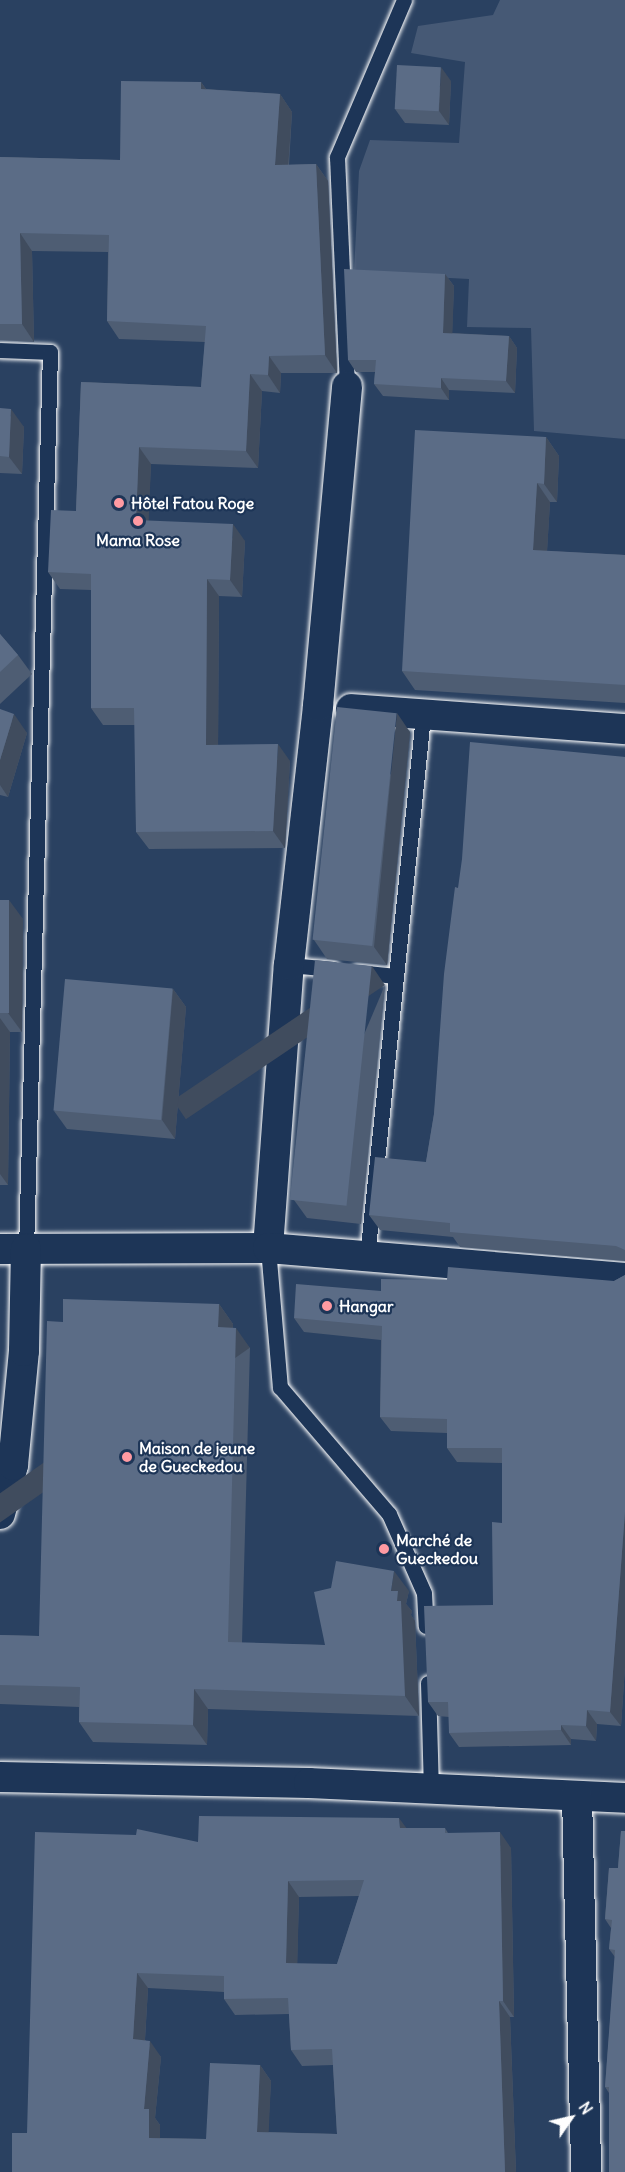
<!DOCTYPE html>
<meta charset="utf-8">
<style>
body{margin:0}
#map{position:relative;width:625px;height:2172px;overflow:hidden;background:#2a4161;font-family:Delius,sans-serif}
div>[style]{position:absolute}
.green>*{inset:0;background:#465975}
.roads{filter:drop-shadow(0 0 2px #fff) drop-shadow(0 0 2px #fff)}
.service>*{height:15px;margin:-7.5px;padding:0 7.5px;transform-origin:7.5px;border-radius:7.5px;background:#1d3557}
.minor>*{height:30px;margin:-15px;padding:0 15px;transform-origin:15px;border-radius:15px;background:#1d3557}
.wall>*{inset:0;background:#4e5d73}
.shaded-wall>*{inset:0;background:#404c5e;transform-origin:0 0}
.building>*{inset:0;background:#5b6c86;transform-origin:0 0}
.dots>*{width:16px;height:16px;translate:-50% -50%;box-sizing:border-box;border:3px solid #1d3557;border-radius:50%}
span{translate:-50% -50%;white-space:nowrap;text-align:center;line-height:1.15;-webkit-text-stroke:4.5px #1d3557;paint-order:stroke}
.poi-label{font-size:16px;color:#fff;font-weight:700}
.left{translate:0 -50%;text-align:left}
.north{position:absolute;left:541px;top:2088px;width:60px;height:60px;-webkit-text-stroke:4px #1d3557;paint-order:stroke;rotate:56deg;font-size:16px;font-weight:700;line-height:24px;text-align:center;color:#fff}
.north::after{content:'';display:block;margin:auto;width:21px;height:27px;background:#fff;clip-path:polygon(50% 0,100% 100%,50% 72%,0 100%)}
</style>
<div id="map">
<div class="green">
<div style="clip-path:polygon(500px 0,625px 0,625px 439px,534px 431px,531px 328px,467px 327px,469px 279px,354px 273px,359px 171px,370px 140px,459px 143px,465px 62px,411px 53px,418px 26px,493px 15px)"></div>
</div>
<div class="roads">
<div class="service">
<div style="left:0;top:350px;width:50px;rotate:2.3deg"></div>
<div style="left:50px;top:352px;width:897px;rotate:91.53deg"></div>
<div style="left:347px;top:386px;width:229px;rotate:-92.5deg"></div>
<div style="left:337px;top:157px;width:171px;rotate:-66.9deg"></div>
<div style="left:289px;top:965px;width:44px;rotate:5.2deg"></div>
<div style="left:357px;top:972px;width:39px;rotate:6deg"></div>
<div style="left:268px;top:1248px;width:140px;rotate:85.1deg"></div>
<div style="left:280px;top:1387px;width:167px;rotate:49.4deg"></div>
<div style="left:389px;top:1514px;width:86px;rotate:66.1deg"></div>
<div style="left:424px;top:1593px;width:33px;rotate:87deg"></div>
<div style="left:367px;top:1257px;width:544px;rotate:-84.09deg"></div>
<div style="left:428px;top:1683px;width:106px;rotate:88.4deg"></div>
</div>
<div class="minor">
<div style="left:351px;top:709px;width:275px;rotate:4.2deg"></div>
<div style="left:268px;top:1248px;width:284px;rotate:-85.8deg"></div>
<div style="left:289px;top:965px;width:261px;rotate:-83.6deg"></div>
<div style="left:318px;top:706px;width:321px;rotate:-84.8deg"></div>
<div style="left:0;top:1249px;width:268px;rotate:-0.2deg"></div>
<div style="left:268px;top:1248px;width:358px;rotate:4.8deg"></div>
<div style="left:0;top:1514px;width:51px;rotate:-75.1deg"></div>
<div style="left:13px;top:1465px;width:115px;rotate:-84.5deg"></div>
<div style="left:24px;top:1351px;width:102px;rotate:-88.9deg"></div>
<div style="left:0;top:1777px;width:309px;rotate:1.1deg"></div>
<div style="left:309px;top:1783px;width:316px;rotate:2.7deg"></div>
<div style="left:577px;top:1796px;width:376px;rotate:88.6deg"></div>
</div>
</div>
<div class="wall">
<div style="clip-path:polygon(451px 81px,449px 125px,405px 123px,395px 109px)"></div>
<div style="clip-path:polygon(201px 82px,206px 89px,280px 94px,292px 112px,289px 165px,316px 164px,328px 181px,337px 373px,281px 373px,280px 393px,262px 391px,258px 468px,151px 464px,148px 521px,245px 541px,242px 597px,219px 596px,218px 745px,290px 761px,285px 848px,149px 849px,136px 832px,135px 725px,103px 725px,91px 708px,91px 590px,60px 589px,48px 572px,76px 511px,81px 382px,201px 387px,205px 342px,119px 339px,107px 321px,108px 252px,32px 251px,34px 342px,0 340px,0 157px,120px 160px)"></div>
<div style="clip-path:polygon(445px 274px,454px 286px,452px 333px,509px 336px,517px 348px,515px 393px,449px 390px,449px 400px,383px 396px,374px 384px,375px 372px,356px 372px,348px 360px)"></div>
<div style="clip-path:polygon(0 408px,24px 427px,22px 474px,0 473px)"></div>
<div style="clip-path:polygon(546px 437px,559px 456px,557px 502px,550px 502px,547px 551px,625px 555px,625px 703px,415px 690px,402px 671px)"></div>
<div style="clip-path:polygon(0 634px,18px 655px,32px 674px,0 704px)"></div>
<div style="clip-path:polygon(0 709px,27px 733px,8px 797px,0 795px)"></div>
<div style="clip-path:polygon(410px 732px,387px 965px,327px 959px,314px 940px)"></div>
<div style="clip-path:polygon(625px 757px,625px 1261px,460px 1247px,453px 1237px,380px 1230px,369px 1215px,426px 1162px,434px 1114px,458px 888px)"></div>
<div style="clip-path:polygon(0 900px,23px 919px,22px 1032px,10px 1032px,8px 1185px,0 1185px)"></div>
<div style="clip-path:polygon(385px 985px,361px 1224px,307px 1218px,294px 1200px)"></div>
<div style="clip-path:polygon(173px 989px,186px 1007px,175px 1139px,67px 1129px,54px 1111px)"></div>
<div style="clip-path:polygon(625px 1275px,625px 1667px,621px 1726px,597px 1724px,596px 1741px,571px 1739px,571px 1745px,459px 1747px,449px 1733px,449px 1717px,438px 1716px,428px 1702px,493px 1605px,502px 1523px,502px 1463px,457px 1462px,447px 1448px,447px 1433px,391px 1431px,380px 1417px,381px 1340px,304px 1332px,294px 1318px,381px 1291px,447px 1280px,614px 1281px)"></div>
<div style="clip-path:polygon(219px 1304px,233px 1324px,233px 1328px,250px 1348px,242px 1643px,325px 1645px,409px 1591px,406px 1604px,412px 1611px,411px 1615px,415px 1621px,419px 1716px,208px 1709px,207px 1745px,93px 1742px,79px 1722px,79px 1707px,0 1704px,0 1635px,39px 1636px,63px 1322px)"></div>
<div style="clip-path:polygon(evenodd,407px 1828px,445px 1828px,448px 1833px,511px 1848px,514px 2017px,510px 2017px,516px 2172px,27px 2133px,198px 1842px,407px 1828px,359px 1896px,337px 1964px,297px 1964px,299px 1897px,359px 1896px,407px 1828px,148px 1988px,224px 1992px,224px 1999px,235px 2015px,289px 2014px,291px 2050px,302px 2066px,333px 2065px,337px 2134px,268px 2132px,271px 2081px,260px 2065px,206px 2139px,160px 2138px,160px 2125px,155px 2118px,161px 2057px,145px 2040px,148px 1988px)"></div>
<div style="clip-path:polygon(621px 1831px,625px 1831px,625px 2172px,609px 2172px,609px 2093px,605px 2087px,615px 1957px,609px 1949px,611px 1928px,605px 1919px,609px 1868px,618px 1868px)"></div>
</div>
<div class="shaded-wall">
<div style="clip-path:polygon(441px 67px,451px 81px,449px 125px,439px 111px)"></div>
<div style="clip-path:polygon(201px 82px,213px 99px,201px 89px)"></div>
<div style="clip-path:polygon(280px 94px,292px 112px,287px 182px,275px 165px)"></div>
<div style="clip-path:polygon(316px 164px,328px 181px,337px 373px,325px 355px)"></div>
<div style="clip-path:polygon(20px 233px,32px 251px,34px 342px,22px 324px)"></div>
<div style="clip-path:polygon(445px 274px,454px 286px,452px 345px,443px 333px)"></div>
<div style="clip-path:polygon(509px 336px,517px 348px,515px 393px,506px 381px)"></div>
<div style="clip-path:polygon(269px 356px,281px 373px,280px 393px,268px 375px)"></div>
<div style="clip-path:polygon(250px 374px,262px 391px,258px 468px,246px 451px)"></div>
<div style="clip-path:polygon(441px 378px,449px 390px,449px 400px,441px 388px)"></div>
<div style="clip-path:polygon(11px 409px,24px 427px,22px 474px,9px 457px)"></div>
<div style="clip-path:polygon(546px 437px,559px 456px,557px 502px,544px 484px)"></div>
<div style="clip-path:polygon(139px 447px,151px 464px,148px 537px,136px 520px)"></div>
<div style="clip-path:polygon(537px 483px,550px 502px,546px 569px,533px 550px)"></div>
<div style="clip-path:polygon(233px 524px,245px 541px,242px 597px,230px 580px)"></div>
<div style="clip-path:polygon(207px 579px,219px 596px,218px 762px,206px 745px)"></div>
<div style="clip-path:polygon(397px 713px,410px 732px,387px 965px,374px 947px)"></div>
<div style="clip-path:polygon(14px 714px,27px 733px,8px 797px,0 785px,0 760px)"></div>
<div style="clip-path:polygon(278px 744px,290px 761px,285px 848px,273px 831px)"></div>
<div style="clip-path:polygon(9px 900px,23px 919px,22px 1032px,8px 1013px)"></div>
<div style="left:372px;top:966px;width:23px;height:240px;rotate:56deg"></div>
<div style="clip-path:polygon(173px 989px,186px 1007px,175px 1139px,162px 1120px)"></div>
<div style="clip-path:polygon(0 1018px,10px 1032px,8px 1185px,0 1174px)"></div>
<div style="clip-path:polygon(219px 1304px,233px 1324px,232px 1347px,218px 1327px)"></div>
<div style="left:236px;top:1328px;width:24px;height:314px;rotate:55deg"></div>
<div style="clip-path:polygon(625px 1512px,625px 1667px,621px 1726px,610px 1712px)"></div>
<div style="clip-path:polygon(394px 1571px,409px 1591px,406px 1604px,412px 1611px,411px 1615px,415px 1621px,419px 1716px,405px 1696px,391px 1591px)"></div>
<div style="clip-path:polygon(194px 1689px,208px 1709px,207px 1745px,193px 1725px)"></div>
<div style="clip-path:polygon(587px 1710px,597px 1724px,596px 1741px,586px 1726px)"></div>
<div style="clip-path:polygon(561px 1725px,571px 1739px,571px 1745px,561px 1730px)"></div>
<div style="clip-path:polygon(399px 1818px,410px 1833px,400px 1828px)"></div>
<div style="clip-path:polygon(500px 1832px,511px 1848px,514px 2017px,503px 2001px)"></div>
<div style="clip-path:polygon(288px 1881px,299px 1897px,297px 1979px,286px 1963px)"></div>
<div style="clip-path:polygon(137px 1973px,148px 1988px,144px 2055px,133px 2039px)"></div>
<div style="clip-path:polygon(499px 2001px,510px 2017px,516px 2172px,505px 2172px)"></div>
<div style="clip-path:polygon(150px 2041px,161px 2057px,155px 2118px,160px 2125px,160px 2154px,149px 2138px,144px 2109px)"></div>
<div style="clip-path:polygon(260px 2065px,271px 2081px,268px 2148px,257px 2132px)"></div>
</div>
<div class="building">
<div style="left:397px;top:65px;width:44px;height:44px;rotate:3deg"></div>
<div style="clip-path:polygon(121px 81px,201px 82px,201px 89px,280px 94px,275px 165px,316px 164px,325px 355px,269px 356px,268px 375px,250px 374px,246px 451px,139px 447px,136px 520px,233px 524px,230px 580px,207px 579px,206px 745px,278px 744px,273px 831px,136px 832px,134px 708px,91px 708px,91px 574px,48px 572px,51px 510px,76px 511px,81px 382px,201px 387px,206px 326px,107px 321px,109px 235px,20px 233px,22px 324px,0 324px,0 157px,120px 160px)"></div>
<div style="clip-path:polygon(344px 269px,445px 274px,443px 333px,509px 336px,506px 381px,441px 378px,441px 388px,374px 384px,376px 360px,348px 360px)"></div>
<div style="clip-path:polygon(0 408px,11px 409px,9px 457px,0 456px)"></div>
<div style="clip-path:polygon(415px 430px,546px 437px,544px 484px,537px 483px,533px 550px,625px 555px,625px 685px,402px 671px)"></div>
<div style="clip-path:polygon(0 634px,18px 655px,0 672px)"></div>
<div style="left:337px;top:707px;width:60px;height:234px;rotate:6deg"></div>
<div style="clip-path:polygon(0 709px,14px 714px,0 760px)"></div>
<div style="clip-path:polygon(470px 742px,625px 757px,625px 1250px,616px 1246px,450px 1232px,450px 1223px,369px 1215px,375px 1157px,426px 1162px,434px 1114px,444px 974px,455px 887px,458px 888px,462px 859px)"></div>
<div style="left:0;top:900px;width:9px;height:113px"></div>
<div style="left:315px;top:960px;width:57px;height:241px;rotate:6deg"></div>
<div style="left:65px;top:979px;width:108px;height:132px;rotate:5deg"></div>
<div style="clip-path:polygon(448px 1267px,614px 1281px,625px 1275px,625px 1512px,610px 1712px,587px 1710px,586px 1726px,561px 1725px,561px 1730px,449px 1733px,448px 1702px,428px 1702px,424px 1606px,493px 1605px,492px 1522px,502px 1523px,502px 1448px,447px 1448px,447px 1419px,380px 1417px,382px 1326px,294px 1318px,296px 1284px,381px 1291px,381px 1279px,447px 1280px)"></div>
<div style="clip-path:polygon(63px 1299px,219px 1304px,218px 1327px,236px 1328px,228px 1642px,325px 1645px,314px 1592px,331px 1588px,336px 1561px,394px 1571px,391px 1591px,398px 1591px,397px 1601px,401px 1601px,405px 1696px,194px 1689px,193px 1725px,79px 1722px,80px 1687px,0 1685px,0 1635px,39px 1636px,47px 1321px,63px 1322px)"></div>
<div style="clip-path:polygon(evenodd,199px 1816px,399px 1818px,400px 1828px,445px 1828px,445px 1833px,500px 1832px,503px 2001px,499px 2001px,505px 2172px,12px 2172px,12px 2133px,27px 2133px,35px 1832px,136px 1835px,137px 1829px,198px 1842px,199px 1816px,364px 1880px,337px 1964px,286px 1963px,288px 1881px,364px 1880px,199px 1816px,137px 1973px,224px 1976px,224px 1999px,288px 1998px,291px 2050px,332px 2049px,337px 2134px,257px 2132px,260px 2065px,210px 2063px,206px 2139px,149px 2138px,149px 2109px,144px 2109px,150px 2041px,133px 2039px,137px 1973px)"></div>
<div style="clip-path:polygon(621px 1831px,625px 1831px,625px 2172px,609px 2172px,609px 2087px,605px 2087px,615px 1950px,609px 1949px,612px 1920px,605px 1919px,609px 1868px,618px 1868px)"></div>
</div>
<div class="dots">
<div style="left:119px;top:503px;background:#ff9aa2"></div>
<div style="left:138px;top:521px;background:#ff9aa2"></div>
<div style="left:327px;top:1306px;background:#ff9aa2"></div>
<div style="left:127px;top:1457px;background:#ff9aa2"></div>
<div style="left:384px;top:1549px;background:#ff9aa2"></div>
</div>
<div class="poi-label">
<span class="left" style="left:131px;top:503px">Hôtel Fatou Roge</span>
<span style="left:138px;top:540px">Mama Rose</span>
<span class="left" style="left:339px;top:1306px">Hangar</span>
<span class="left" style="left:139px;top:1457px">Maison de jeune<br>de Gueckedou</span>
<span class="left" style="left:396px;top:1549px">Marché de<br>Gueckedou</span>
</div>
<div class="north">N</div>
</div>
